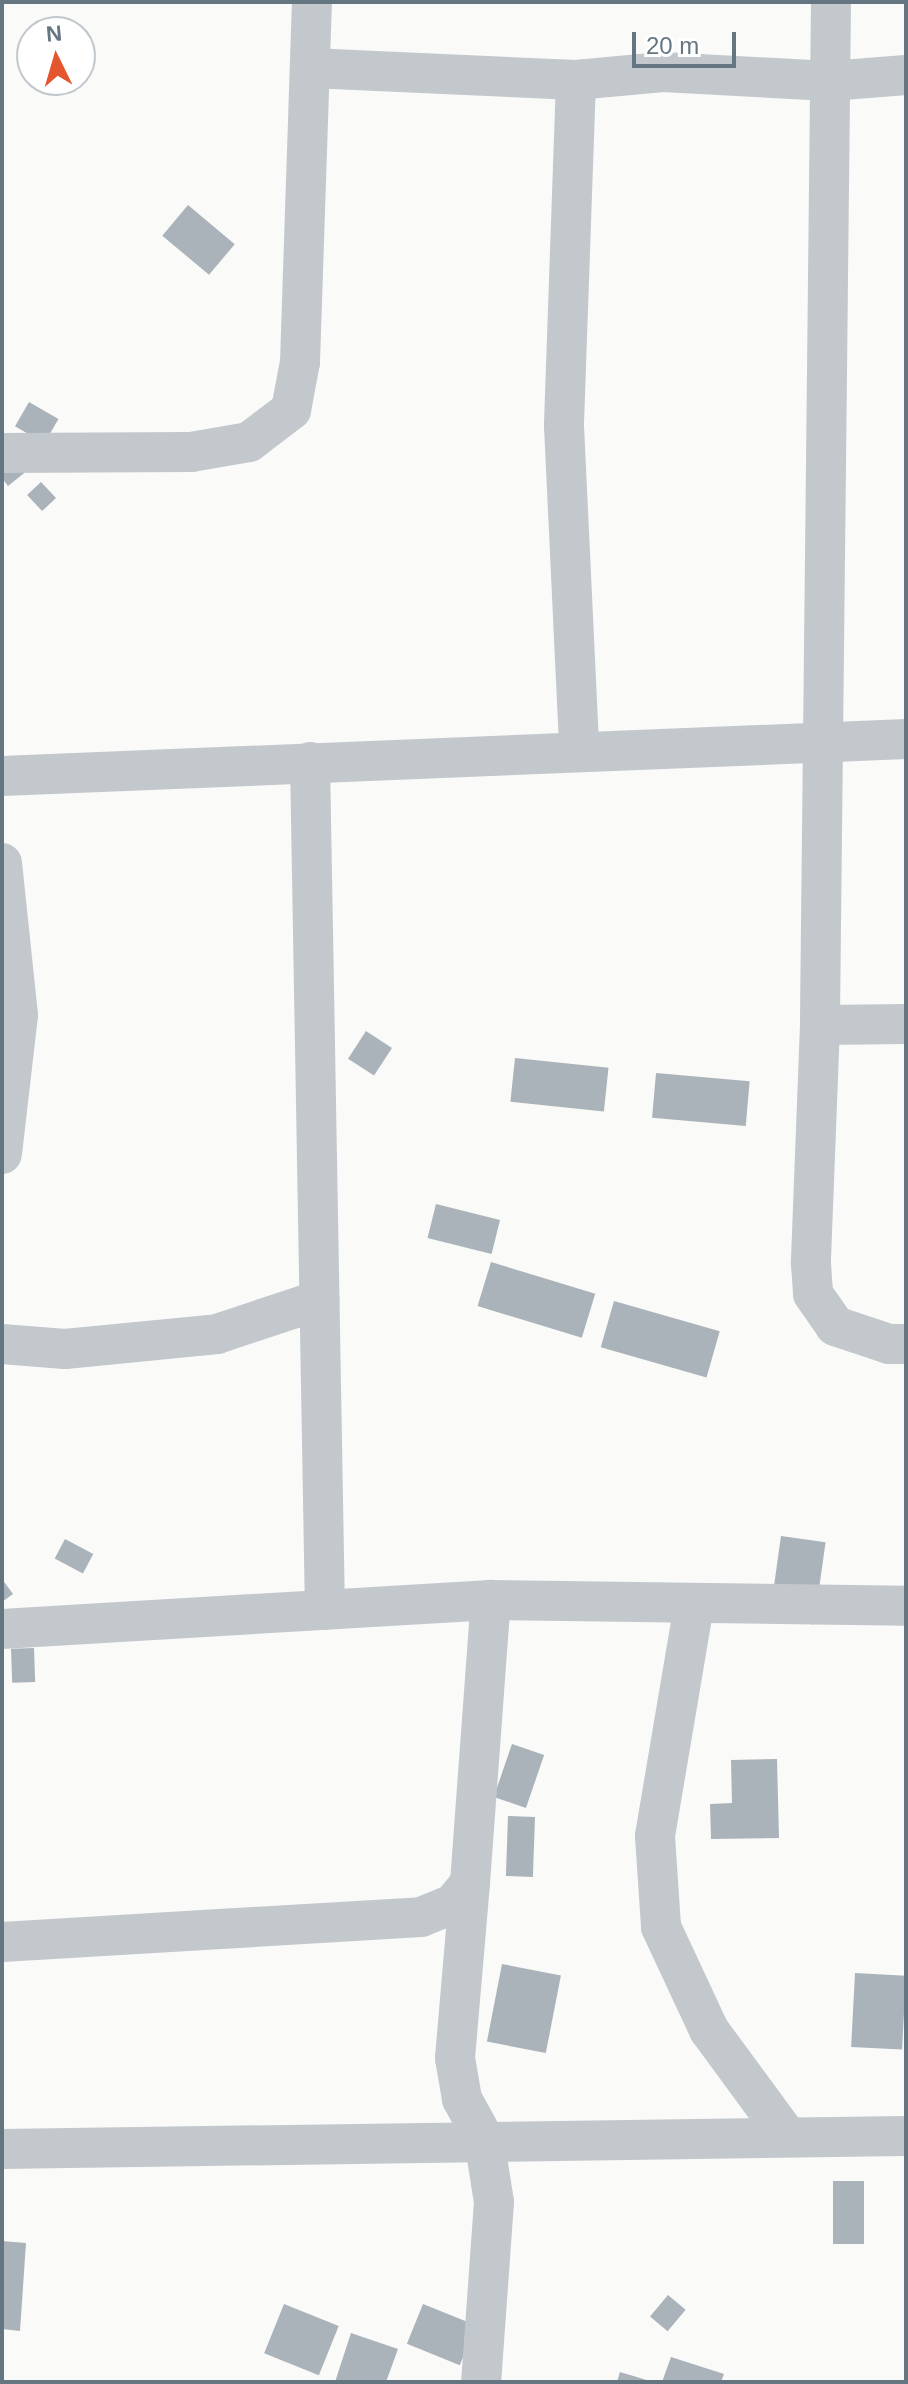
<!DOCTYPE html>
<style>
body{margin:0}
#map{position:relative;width:908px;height:2384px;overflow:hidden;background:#fafaf8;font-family:Arial,sans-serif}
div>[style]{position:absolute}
.building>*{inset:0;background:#aab3b9;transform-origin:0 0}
.minor>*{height:40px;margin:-20px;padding:0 20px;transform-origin:20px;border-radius:20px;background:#c3c8cc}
span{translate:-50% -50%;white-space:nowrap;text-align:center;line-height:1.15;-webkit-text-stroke:8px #fff;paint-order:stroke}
.frame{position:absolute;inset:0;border:4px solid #657683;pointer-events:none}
.north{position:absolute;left:16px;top:16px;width:80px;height:80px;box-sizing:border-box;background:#fff;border:2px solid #c1c8cd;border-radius:50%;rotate:355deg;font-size:22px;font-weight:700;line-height:32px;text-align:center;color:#657683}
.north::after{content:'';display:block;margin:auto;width:28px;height:36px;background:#e4572e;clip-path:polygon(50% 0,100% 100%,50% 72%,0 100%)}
.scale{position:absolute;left:632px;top:32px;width:104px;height:36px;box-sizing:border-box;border:4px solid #657683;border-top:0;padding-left:10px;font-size:24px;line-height:28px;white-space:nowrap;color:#657683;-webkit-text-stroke:6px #fff;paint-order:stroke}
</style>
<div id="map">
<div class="building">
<div style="left:188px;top:205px;width:61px;height:40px;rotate:40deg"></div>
<div style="left:29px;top:402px;width:34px;height:28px;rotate:30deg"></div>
<div style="clip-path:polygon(2px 449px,28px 470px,8px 486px,2px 478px)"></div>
<div style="left:41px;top:482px;width:22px;height:19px;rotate:47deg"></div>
<div style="left:366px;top:1031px;width:31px;height:33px;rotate:33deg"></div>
<div style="left:515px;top:1058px;width:94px;height:44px;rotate:6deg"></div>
<div style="left:656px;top:1073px;width:94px;height:45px;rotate:5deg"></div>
<div style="left:436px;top:1204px;width:66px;height:35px;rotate:14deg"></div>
<div style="left:491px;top:1262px;width:109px;height:46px;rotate:17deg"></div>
<div style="left:614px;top:1301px;width:110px;height:48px;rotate:16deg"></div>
<div style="left:781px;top:1536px;width:45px;height:83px;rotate:8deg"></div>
<div style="left:65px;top:1539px;width:32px;height:22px;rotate:28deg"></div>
<div style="clip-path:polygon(2px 1579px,13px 1594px,2px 1602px)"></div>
<div style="left:34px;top:1648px;width:34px;height:23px;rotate:88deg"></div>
<div style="left:512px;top:1744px;width:34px;height:56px;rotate:19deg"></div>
<div style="clip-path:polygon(777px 1759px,779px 1838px,711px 1839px,710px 1804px,732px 1803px,731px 1760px)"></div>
<div style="left:508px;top:1816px;width:27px;height:60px;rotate:2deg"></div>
<div style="left:502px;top:1964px;width:60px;height:79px;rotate:11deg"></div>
<div style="left:855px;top:1973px;width:51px;height:74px;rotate:3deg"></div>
<div style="left:833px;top:2181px;width:31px;height:63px"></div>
<div style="clip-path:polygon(2px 2241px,26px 2243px,20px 2331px,2px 2329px)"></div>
<div style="left:668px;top:2295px;width:23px;height:28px;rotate:40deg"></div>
<div style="left:284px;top:2304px;width:59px;height:53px;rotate:22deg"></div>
<div style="left:423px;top:2304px;width:57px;height:43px;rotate:22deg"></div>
<div style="clip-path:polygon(351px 2333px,398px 2349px,386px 2382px,335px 2382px)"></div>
<div style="clip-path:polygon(671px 2357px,724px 2374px,721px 2382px,662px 2382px)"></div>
<div style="clip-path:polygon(620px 2372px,650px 2381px,649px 2382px,617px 2382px)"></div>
</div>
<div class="minor">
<div style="left:831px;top:2px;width:1023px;rotate:90.62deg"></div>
<div style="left:820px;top:1025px;width:239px;rotate:92.2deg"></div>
<div style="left:811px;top:1264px;width:30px;rotate:86deg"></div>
<div style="left:813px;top:1294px;width:39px;rotate:55deg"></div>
<div style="left:835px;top:1326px;width:57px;rotate:18.4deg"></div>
<div style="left:889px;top:1344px;width:17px"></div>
<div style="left:310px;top:68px;width:266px;rotate:2.6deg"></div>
<div style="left:576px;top:80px;width:87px;rotate:-5.3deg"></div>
<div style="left:663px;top:72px;width:167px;rotate:3.1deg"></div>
<div style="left:830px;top:81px;width:76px;rotate:-4.5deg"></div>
<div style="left:576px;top:80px;width:346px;rotate:92deg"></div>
<div style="left:564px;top:426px;width:324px;rotate:87.3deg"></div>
<div style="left:2px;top:453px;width:189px;rotate:-0.3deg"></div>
<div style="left:191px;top:452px;width:59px;rotate:-9.8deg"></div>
<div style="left:249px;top:442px;width:53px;rotate:-37.3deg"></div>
<div style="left:291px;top:410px;width:49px;rotate:-79.4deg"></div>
<div style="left:300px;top:362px;width:360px;rotate:-88.1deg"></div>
<div style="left:310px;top:762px;width:848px;rotate:88.99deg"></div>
<div style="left:2px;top:776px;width:905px;rotate:-2.34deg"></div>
<div style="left:2px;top:863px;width:153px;rotate:84deg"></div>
<div style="left:18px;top:1015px;width:140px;rotate:96.6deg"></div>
<div style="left:820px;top:1025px;width:86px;rotate:-0.7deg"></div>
<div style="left:2px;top:1344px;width:63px;rotate:4.5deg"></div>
<div style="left:65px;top:1349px;width:153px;rotate:-5.6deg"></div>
<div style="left:217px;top:1334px;width:108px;rotate:-18.4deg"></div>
<div style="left:694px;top:1605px;width:234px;rotate:99.6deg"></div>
<div style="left:655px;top:1836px;width:91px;rotate:86.2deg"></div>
<div style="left:661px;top:1927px;width:114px;rotate:65deg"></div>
<div style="left:709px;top:2030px;width:132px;rotate:53.7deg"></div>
<div style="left:2px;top:1629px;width:490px;rotate:-3.4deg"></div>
<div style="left:491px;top:1600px;width:415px;rotate:0.8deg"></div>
<div style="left:470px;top:1883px;width:176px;rotate:94.9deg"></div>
<div style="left:455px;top:2058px;width:42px;rotate:80.3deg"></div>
<div style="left:462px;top:2099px;width:46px;rotate:61.2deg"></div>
<div style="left:484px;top:2139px;width:64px;rotate:81deg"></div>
<div style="left:494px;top:2202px;width:180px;rotate:94.1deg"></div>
<div style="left:2px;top:1942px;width:420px;rotate:-3.4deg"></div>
<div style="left:421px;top:1917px;width:35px;rotate:-22deg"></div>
<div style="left:453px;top:1904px;width:27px;rotate:-51deg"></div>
<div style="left:470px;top:1883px;width:284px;rotate:-85.8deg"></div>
<div style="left:2px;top:2149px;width:904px;rotate:-0.82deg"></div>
</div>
<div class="frame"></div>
<div class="north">N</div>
<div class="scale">20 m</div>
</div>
